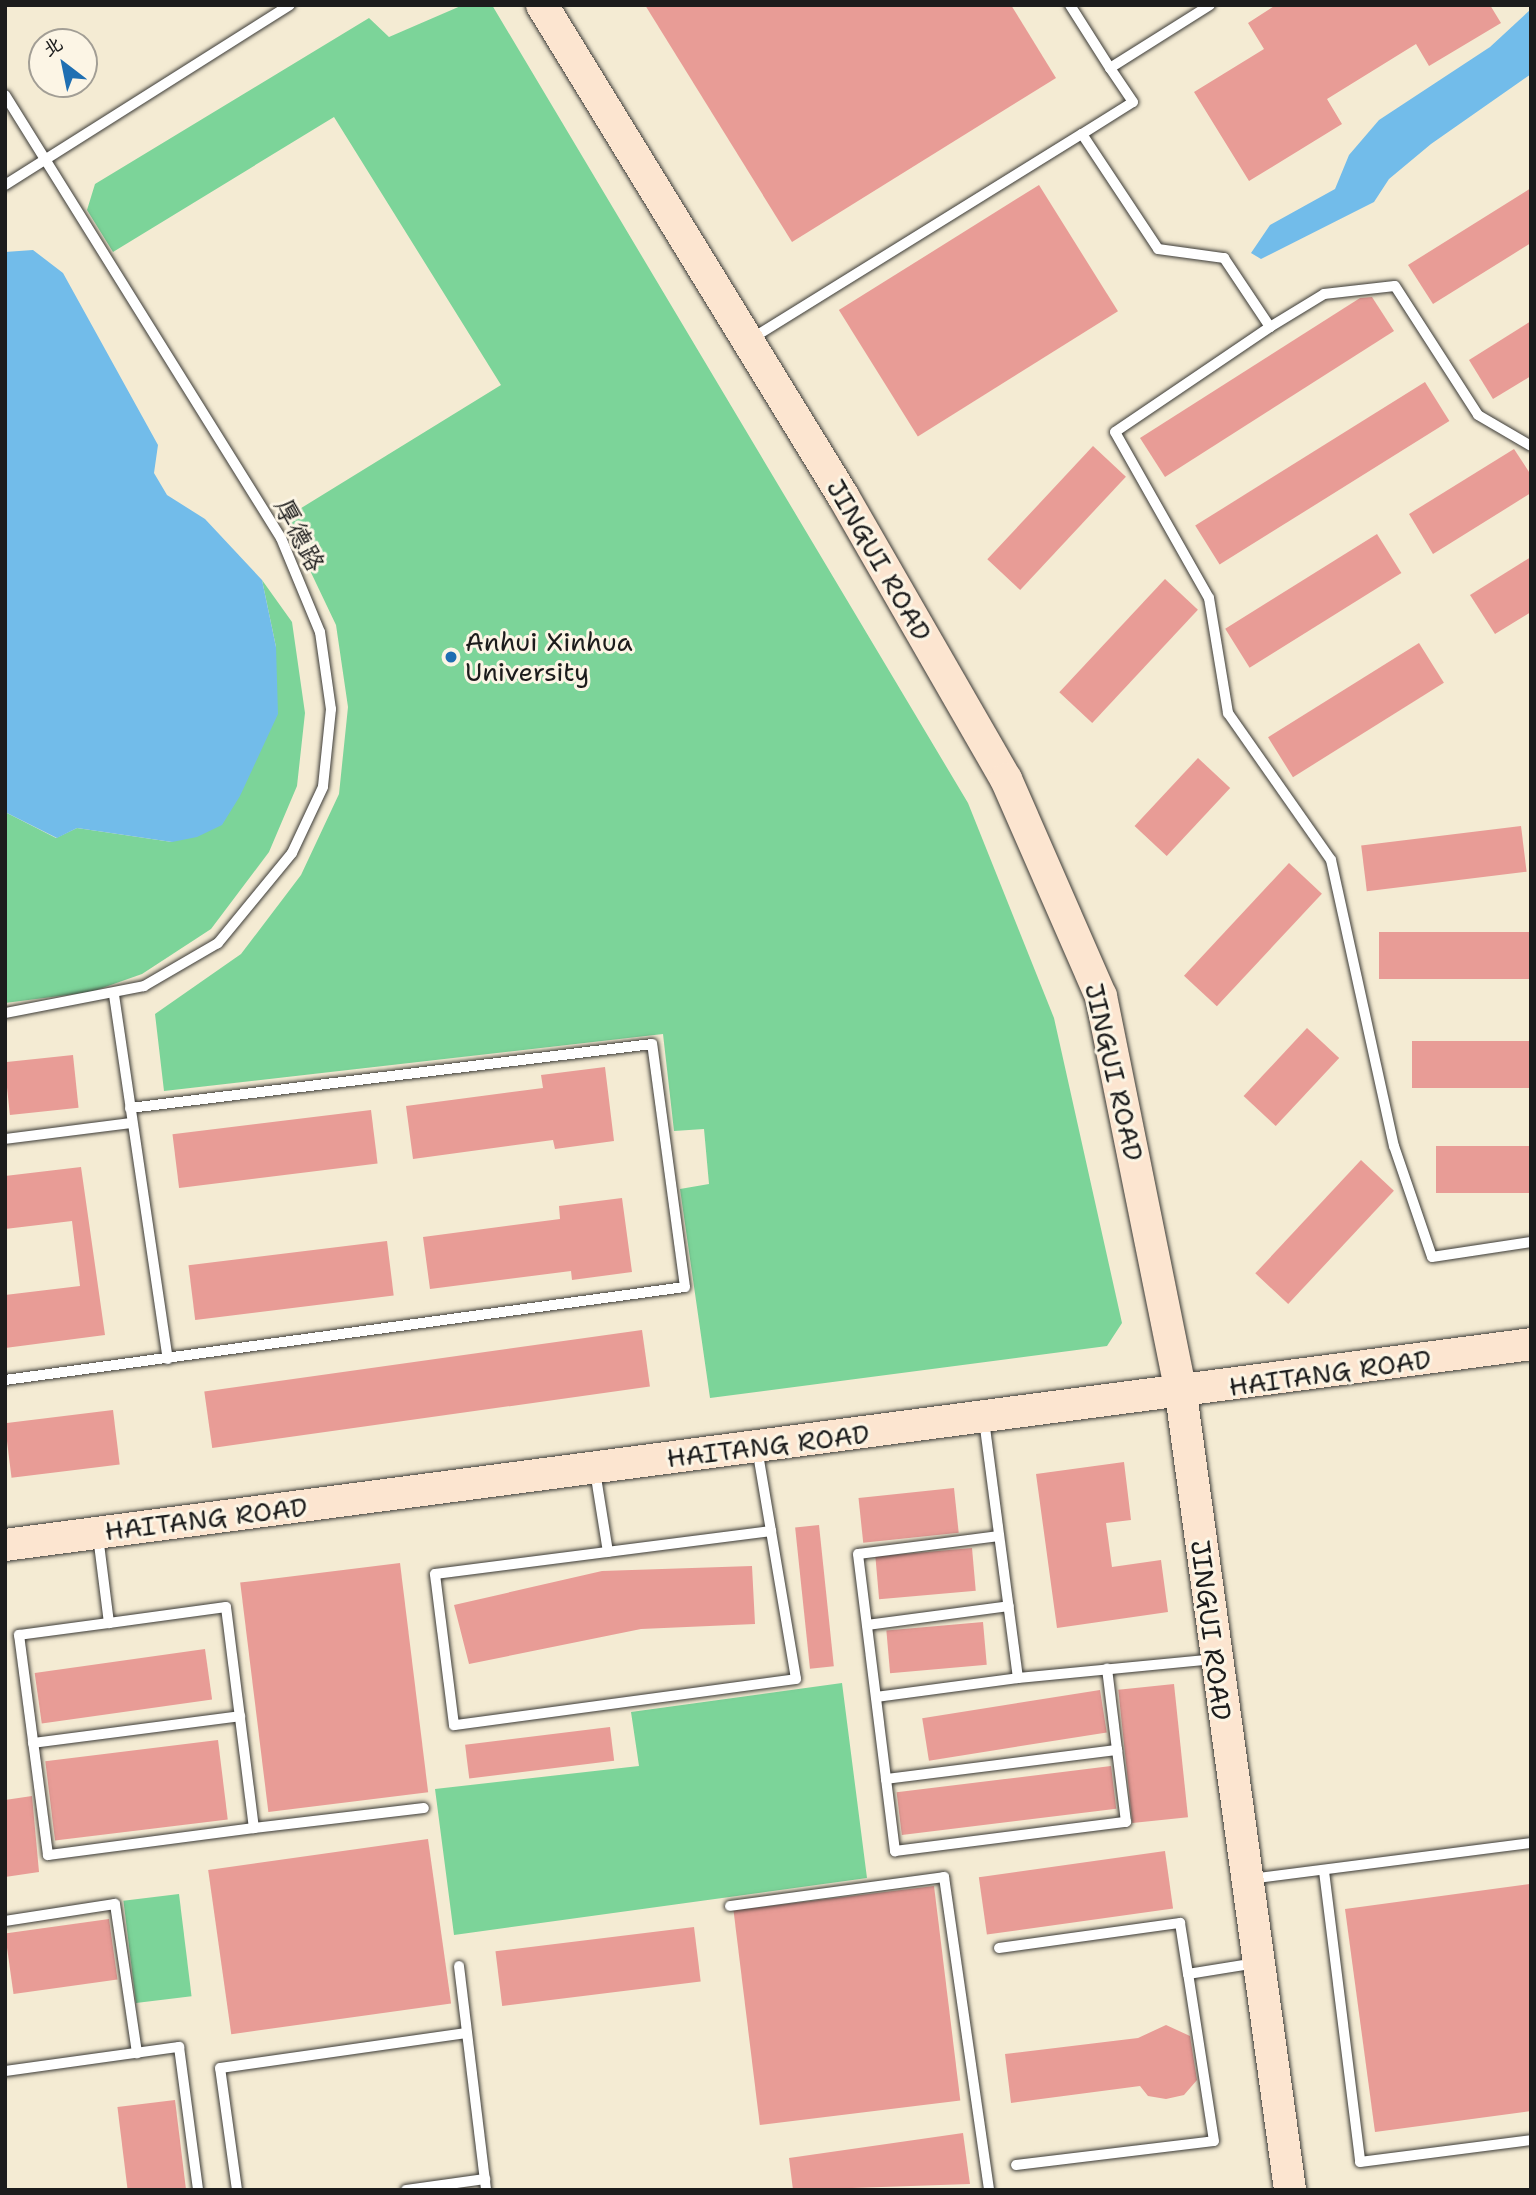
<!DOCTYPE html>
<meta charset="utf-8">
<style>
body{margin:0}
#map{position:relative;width:1536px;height:2195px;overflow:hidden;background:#f4ebd3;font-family:"Shantell Sans","LXGW WenKai TC",sans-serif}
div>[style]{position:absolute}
.green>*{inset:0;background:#7cd499;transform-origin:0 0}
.water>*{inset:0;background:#72bcea}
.building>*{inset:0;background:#e89c96;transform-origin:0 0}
.roads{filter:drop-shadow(0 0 2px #3c3b37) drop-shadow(0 0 2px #3c3b37)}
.lane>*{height:10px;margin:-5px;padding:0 5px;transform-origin:5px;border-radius:5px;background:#fff}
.secondary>*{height:32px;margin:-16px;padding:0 16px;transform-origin:16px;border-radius:16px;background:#fce5d0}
.dots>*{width:19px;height:19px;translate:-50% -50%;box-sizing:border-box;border:4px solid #fcf5e5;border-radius:50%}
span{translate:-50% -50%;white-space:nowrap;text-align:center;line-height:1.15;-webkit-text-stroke:6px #fcf5e5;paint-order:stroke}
.street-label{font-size:26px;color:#1c1c1c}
.poi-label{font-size:26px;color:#1c1c1c}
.left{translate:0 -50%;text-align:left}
.frame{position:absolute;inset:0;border:7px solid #1c1c1c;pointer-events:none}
.north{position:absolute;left:28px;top:28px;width:70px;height:70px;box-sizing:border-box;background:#fcf5e5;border:2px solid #a29e95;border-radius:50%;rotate:328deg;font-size:19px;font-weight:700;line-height:28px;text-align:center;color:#1c1c1c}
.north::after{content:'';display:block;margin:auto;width:24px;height:32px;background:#1f6fb2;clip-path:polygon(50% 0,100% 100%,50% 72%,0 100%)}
</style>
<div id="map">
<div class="green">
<div style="clip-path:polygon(463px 5px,492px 5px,968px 803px,1054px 1018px,1122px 1323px,1107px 1346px,710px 1398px,680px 1189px,709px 1184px,704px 1129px,674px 1131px,663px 1034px,164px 1091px,155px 1014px,241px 954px,301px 875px,339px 794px,348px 707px,336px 625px,285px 518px,501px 385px,334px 117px,113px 252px,87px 210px,95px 184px,369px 18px,389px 37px)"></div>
<div style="clip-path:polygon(262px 580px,292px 622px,305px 713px,297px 786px,269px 852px,211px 929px,142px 974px,91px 992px,5px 1003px,5px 812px,56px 838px,77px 828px,172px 842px,276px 647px)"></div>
<div style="clip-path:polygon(842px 1683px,867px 1878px,454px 1935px,435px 1789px,639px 1766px,631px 1712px)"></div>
<div style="left:179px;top:1894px;width:103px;height:56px;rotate:83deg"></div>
</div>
<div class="water">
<div style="clip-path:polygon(1531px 9px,1531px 74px,1431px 144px,1389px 179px,1374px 202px,1261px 259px,1251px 253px,1270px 225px,1335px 189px,1349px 155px,1379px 120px,1490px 47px)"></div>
<div style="clip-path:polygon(33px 250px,63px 273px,158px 445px,154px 473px,167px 495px,205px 519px,262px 580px,276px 647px,278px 714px,240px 796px,222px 825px,197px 837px,172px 842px,77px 828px,57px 838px,5px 812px,5px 252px)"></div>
</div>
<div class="building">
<div style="clip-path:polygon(645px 5px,1011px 5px,1056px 78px,792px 242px)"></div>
<div style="clip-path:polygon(1276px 5px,1490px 5px,1501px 23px,1429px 66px,1416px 44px,1327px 99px,1342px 124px,1249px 181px,1194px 92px,1264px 49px,1248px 23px)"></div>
<div style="left:1039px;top:185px;width:149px;height:236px;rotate:58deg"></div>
<div style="clip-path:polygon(1531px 188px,1531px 243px,1433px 304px,1408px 265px)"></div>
<div style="clip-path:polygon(1372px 297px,1394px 331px,1165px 477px,1140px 438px,1360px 298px)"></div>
<div style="clip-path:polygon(1531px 321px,1531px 376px,1493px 399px,1469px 360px)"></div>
<div style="left:1425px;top:382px;width:46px;height:271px;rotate:58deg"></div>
<div style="left:1093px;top:446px;width:45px;height:155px;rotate:43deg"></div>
<div style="clip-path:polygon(1514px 449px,1531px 475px,1531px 493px,1433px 554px,1409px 514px)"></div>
<div style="left:1377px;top:534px;width:46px;height:179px;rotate:58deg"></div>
<div style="clip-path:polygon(1531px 557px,1531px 612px,1495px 634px,1470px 595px)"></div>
<div style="left:1165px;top:579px;width:45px;height:155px;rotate:43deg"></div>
<div style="left:1419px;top:643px;width:47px;height:178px;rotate:58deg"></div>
<div style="left:1198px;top:758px;width:44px;height:93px;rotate:43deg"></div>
<div style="left:1521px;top:826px;width:46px;height:161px;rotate:83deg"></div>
<div style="left:1289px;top:863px;width:45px;height:154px;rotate:43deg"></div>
<div style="left:1531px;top:932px;width:47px;height:152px;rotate:90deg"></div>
<div style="left:1307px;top:1028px;width:44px;height:93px;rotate:43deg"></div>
<div style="left:1531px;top:1041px;width:47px;height:119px;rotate:90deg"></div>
<div style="left:73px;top:1055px;width:53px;height:69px;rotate:84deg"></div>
<div style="clip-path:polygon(605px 1067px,614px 1141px,555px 1149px,553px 1140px,413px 1159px,406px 1106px,543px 1088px,541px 1075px)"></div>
<div style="left:371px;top:1110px;width:54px;height:200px;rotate:83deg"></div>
<div style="left:1531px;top:1146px;width:47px;height:95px;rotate:90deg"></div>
<div style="left:1361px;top:1160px;width:45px;height:155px;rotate:43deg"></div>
<div style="clip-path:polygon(81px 1167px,105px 1335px,5px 1348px,5px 1295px,80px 1286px,72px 1221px,5px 1229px,5px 1176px)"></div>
<div style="clip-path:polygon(622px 1198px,632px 1272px,572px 1280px,571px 1271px,430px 1289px,423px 1237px,560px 1219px,559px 1206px)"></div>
<div style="left:387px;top:1241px;width:55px;height:200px;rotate:83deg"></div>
<div style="left:642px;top:1330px;width:57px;height:442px;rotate:82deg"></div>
<div style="left:113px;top:1410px;width:55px;height:109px;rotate:83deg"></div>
<div style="clip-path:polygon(1124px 1462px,1131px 1520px,1106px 1523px,1112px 1567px,1161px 1560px,1168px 1612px,1057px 1628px,1036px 1474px)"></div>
<div style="left:954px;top:1488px;width:45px;height:96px;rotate:84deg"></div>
<div style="left:819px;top:1525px;width:142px;height:24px;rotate:84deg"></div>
<div style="left:972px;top:1548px;width:43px;height:97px;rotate:85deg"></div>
<div style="left:400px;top:1563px;width:231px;height:161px;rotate:83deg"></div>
<div style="clip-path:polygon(752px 1566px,755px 1624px,641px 1629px,469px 1664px,454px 1605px,602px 1571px)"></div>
<div style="left:983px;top:1622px;width:43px;height:97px;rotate:85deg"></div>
<div style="left:205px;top:1649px;width:51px;height:172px;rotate:82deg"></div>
<div style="left:1174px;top:1684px;width:134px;height:56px;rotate:84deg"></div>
<div style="left:1100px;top:1690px;width:43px;height:180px;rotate:81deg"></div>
<div style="left:610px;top:1727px;width:34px;height:146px;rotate:83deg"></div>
<div style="left:218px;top:1740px;width:80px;height:174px;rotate:83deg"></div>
<div style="left:1111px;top:1766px;width:43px;height:216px;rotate:83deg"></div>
<div style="clip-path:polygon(32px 1796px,39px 1872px,5px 1877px,5px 1800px)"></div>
<div style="left:428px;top:1839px;width:166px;height:222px;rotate:82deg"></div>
<div style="left:1165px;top:1851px;width:58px;height:188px;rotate:82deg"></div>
<div style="clip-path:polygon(1530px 1884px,1531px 2111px,1375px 2132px,1345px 1909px)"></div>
<div style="left:934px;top:1886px;width:216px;height:202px;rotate:83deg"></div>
<div style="left:109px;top:1919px;width:61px;height:105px;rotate:82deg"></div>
<div style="left:694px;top:1927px;width:55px;height:200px;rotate:83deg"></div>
<div style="clip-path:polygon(1166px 2025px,1190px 2036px,1197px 2080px,1184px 2095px,1166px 2099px,1148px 2096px,1140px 2086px,1011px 2103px,1005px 2054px,1138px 2038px)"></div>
<div style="left:175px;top:2100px;width:91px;height:58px;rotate:83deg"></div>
<div style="clip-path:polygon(963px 2133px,970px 2184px,793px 2190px,789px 2158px)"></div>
</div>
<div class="roads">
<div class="lane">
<div style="left:1070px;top:5px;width:75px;rotate:57.6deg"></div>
<div style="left:1110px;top:68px;width:118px;rotate:-32.2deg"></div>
<div style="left:5px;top:95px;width:522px;rotate:58.08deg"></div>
<div style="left:281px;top:538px;width:102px;rotate:67.5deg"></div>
<div style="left:320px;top:632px;width:78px;rotate:81.9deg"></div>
<div style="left:331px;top:709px;width:78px;rotate:95.9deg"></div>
<div style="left:323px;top:787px;width:73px;rotate:115.2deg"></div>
<div style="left:292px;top:853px;width:117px;rotate:129.4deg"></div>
<div style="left:218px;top:943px;width:86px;rotate:149.8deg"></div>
<div style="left:144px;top:986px;width:142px;rotate:169deg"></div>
<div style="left:1082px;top:134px;width:60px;rotate:-32.1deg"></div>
<div style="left:1133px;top:102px;width:41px;rotate:-124.1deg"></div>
<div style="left:5px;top:185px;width:337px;rotate:-32.3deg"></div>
<div style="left:1270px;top:327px;width:187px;rotate:145.9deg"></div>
<div style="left:1115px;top:432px;width:191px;rotate:60.5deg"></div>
<div style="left:1209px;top:598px;width:117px;rotate:80.6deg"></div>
<div style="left:1228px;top:713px;width:179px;rotate:55deg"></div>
<div style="left:1331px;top:860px;width:293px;rotate:77.6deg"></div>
<div style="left:1394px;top:1146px;width:117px;rotate:71.1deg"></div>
<div style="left:1432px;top:1257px;width:100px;rotate:-8.6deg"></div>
<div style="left:751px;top:339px;width:389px;rotate:-31.8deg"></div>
<div style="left:1082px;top:134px;width:138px;rotate:56.5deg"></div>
<div style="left:1158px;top:249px;width:67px;rotate:7.8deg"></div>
<div style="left:1224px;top:258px;width:83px;rotate:56.3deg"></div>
<div style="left:1270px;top:327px;width:63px;rotate:-31.4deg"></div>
<div style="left:1324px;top:294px;width:71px;rotate:-6.4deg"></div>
<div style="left:1395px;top:286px;width:153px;rotate:57.2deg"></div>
<div style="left:1478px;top:415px;width:61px;rotate:30.3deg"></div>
<div style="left:114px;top:995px;width:368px;rotate:81.6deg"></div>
<div style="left:5px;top:1139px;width:128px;rotate:-7.2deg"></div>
<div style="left:5px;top:1380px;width:686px;rotate:-7.79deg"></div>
<div style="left:685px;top:1287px;width:245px;rotate:-97.7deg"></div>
<div style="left:652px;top:1044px;width:526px;rotate:173.01deg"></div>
<div style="left:984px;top:1420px;width:260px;rotate:82.5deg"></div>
<div style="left:1018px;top:1678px;width:197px;rotate:-5.5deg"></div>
<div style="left:757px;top:1448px;width:84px;rotate:80.4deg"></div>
<div style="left:771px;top:1531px;width:150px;rotate:80.4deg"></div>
<div style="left:796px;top:1679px;width:345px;rotate:172.3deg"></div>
<div style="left:454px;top:1725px;width:152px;rotate:-97.2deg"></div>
<div style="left:435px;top:1574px;width:339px;rotate:-7.3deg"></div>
<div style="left:595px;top:1471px;width:82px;rotate:80.9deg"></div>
<div style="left:98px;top:1536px;width:88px;rotate:82.8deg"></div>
<div style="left:109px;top:1623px;width:118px;rotate:-7.8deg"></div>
<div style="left:226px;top:1607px;width:223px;rotate:82.8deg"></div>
<div style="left:254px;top:1828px;width:208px;rotate:172.5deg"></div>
<div style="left:48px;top:1855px;width:222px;rotate:-97.5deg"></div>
<div style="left:19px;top:1635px;width:91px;rotate:-7.6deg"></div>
<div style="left:999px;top:1536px;width:142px;rotate:172.7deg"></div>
<div style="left:858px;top:1554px;width:227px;rotate:82.9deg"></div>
<div style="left:886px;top:1779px;width:233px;rotate:-7.2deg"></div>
<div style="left:1117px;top:1750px;width:82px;rotate:-97deg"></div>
<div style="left:867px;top:1625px;width:143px;rotate:-7.6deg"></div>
<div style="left:876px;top:1697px;width:143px;rotate:-7.6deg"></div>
<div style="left:33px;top:1743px;width:209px;rotate:-7.4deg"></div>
<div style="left:886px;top:1779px;width:73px;rotate:82.9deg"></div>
<div style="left:895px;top:1851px;width:233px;rotate:-7.2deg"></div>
<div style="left:1126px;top:1822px;width:73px;rotate:-97.1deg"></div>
<div style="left:254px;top:1828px;width:171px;rotate:-6.7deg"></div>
<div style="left:1324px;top:1871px;width:293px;rotate:82.9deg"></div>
<div style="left:1360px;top:2162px;width:172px;rotate:-7.3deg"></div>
<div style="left:1250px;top:1879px;width:283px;rotate:-7.3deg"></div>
<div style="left:730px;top:1906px;width:216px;rotate:-7.7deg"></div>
<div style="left:944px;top:1877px;width:316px;rotate:81.8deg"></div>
<div style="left:5px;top:1921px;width:111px;rotate:-8.8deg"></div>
<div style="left:115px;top:1904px;width:151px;rotate:81.6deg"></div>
<div style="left:999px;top:1948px;width:183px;rotate:-7.9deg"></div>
<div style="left:1180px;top:1923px;width:52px;rotate:81.1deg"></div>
<div style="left:459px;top:1966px;width:226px;rotate:83.1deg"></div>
<div style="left:5px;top:2071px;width:176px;rotate:-7.9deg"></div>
<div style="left:179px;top:2047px;width:144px;rotate:82.4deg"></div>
<div style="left:1016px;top:2165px;width:199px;rotate:-6.9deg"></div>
<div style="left:1214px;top:2141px;width:169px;rotate:-98.8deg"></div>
<div style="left:1188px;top:1974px;width:69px;rotate:-9.2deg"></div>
<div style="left:237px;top:2190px;width:123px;rotate:-97.9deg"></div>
<div style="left:220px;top:2068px;width:249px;rotate:-8.1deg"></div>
<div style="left:406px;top:2190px;width:80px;rotate:-7.9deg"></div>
</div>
<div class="secondary">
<div style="left:542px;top:5px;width:576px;rotate:58.49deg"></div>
<div style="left:843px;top:496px;width:327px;rotate:60.1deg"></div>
<div style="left:1006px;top:779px;width:237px;rotate:66.4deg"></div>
<div style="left:1101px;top:996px;width:406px;rotate:78.6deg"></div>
<div style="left:1181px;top:1394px;width:803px;rotate:82.2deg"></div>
<div style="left:5px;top:1545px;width:1539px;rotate:-7.5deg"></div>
</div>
</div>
<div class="dots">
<div style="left:451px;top:657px;background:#1f6fb2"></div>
</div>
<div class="street-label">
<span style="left:300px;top:535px;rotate:63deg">厚德路</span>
<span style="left:879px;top:560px;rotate:60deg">JINGUI ROAD</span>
<span style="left:1114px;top:1072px;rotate:77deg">JINGUI ROAD</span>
<span style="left:1330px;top:1373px;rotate:-8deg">HAITANG ROAD</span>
<span style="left:768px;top:1446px;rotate:-7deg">HAITANG ROAD</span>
<span style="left:206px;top:1519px;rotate:-7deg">HAITANG ROAD</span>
<span style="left:1211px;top:1630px;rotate:83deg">JINGUI ROAD</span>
</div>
<div class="poi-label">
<span class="left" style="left:465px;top:657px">Anhui Xinhua<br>University</span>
</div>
<div class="frame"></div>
<div class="north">北</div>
</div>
